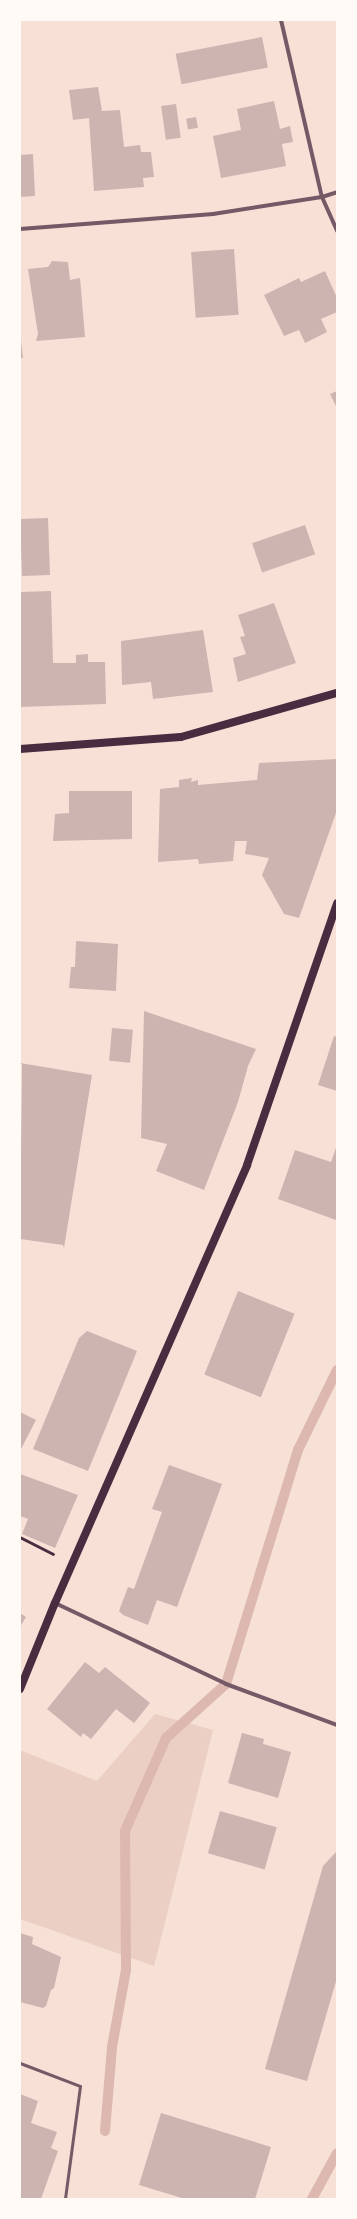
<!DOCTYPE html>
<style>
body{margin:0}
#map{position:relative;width:357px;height:2219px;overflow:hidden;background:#f7e1d7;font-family:"Golos Text",sans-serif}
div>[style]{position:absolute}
.green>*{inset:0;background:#ebcfc5}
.stream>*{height:10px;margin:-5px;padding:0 5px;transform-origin:5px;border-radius:5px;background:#dcb8b0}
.building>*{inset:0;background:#ccb4b1;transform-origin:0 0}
.path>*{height:2.5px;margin:-1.25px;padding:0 1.25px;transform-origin:1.25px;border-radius:1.25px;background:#4a2c40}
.service>*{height:3px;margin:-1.5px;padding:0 1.5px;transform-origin:1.5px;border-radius:1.5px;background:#755966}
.minor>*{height:4px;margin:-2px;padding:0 2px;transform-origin:2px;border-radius:2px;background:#755966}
.secondary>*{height:8px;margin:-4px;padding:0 4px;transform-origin:4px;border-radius:4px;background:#4a2c40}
span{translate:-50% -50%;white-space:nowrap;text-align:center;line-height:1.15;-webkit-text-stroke:4px #fffaf5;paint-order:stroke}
.frame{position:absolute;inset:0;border:21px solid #fffaf5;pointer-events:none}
</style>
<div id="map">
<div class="green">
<div style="clip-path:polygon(155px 1714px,213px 1730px,154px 1966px,20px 1919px,20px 1750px,97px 1781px)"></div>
</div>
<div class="stream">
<div style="left:105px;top:2131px;width:84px;rotate:-85.2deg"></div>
<div style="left:112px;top:2047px;width:78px;rotate:-79.7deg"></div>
<div style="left:126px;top:1970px;width:139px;rotate:-90.4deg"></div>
<div style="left:125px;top:1831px;width:102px;rotate:-66.2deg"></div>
<div style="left:166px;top:1738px;width:81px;rotate:-42deg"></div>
<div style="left:226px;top:1684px;width:245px;rotate:-72.9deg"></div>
<div style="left:298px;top:1450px;width:89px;rotate:-64deg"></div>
<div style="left:312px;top:2199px;width:52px;rotate:-61.5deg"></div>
</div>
<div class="building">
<div style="left:262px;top:37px;width:31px;height:88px;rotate:79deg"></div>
<div style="clip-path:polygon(98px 87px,102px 111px,120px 110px,124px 147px,140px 145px,141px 152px,151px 152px,154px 177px,143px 178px,144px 187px,94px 191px,89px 118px,73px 120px,69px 90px)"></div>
<div style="clip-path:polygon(274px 101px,280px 129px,290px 126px,293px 142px,282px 144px,286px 166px,221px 178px,213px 136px,241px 130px,237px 109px)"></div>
<div style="left:176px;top:104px;width:34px;height:15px;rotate:82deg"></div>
<div style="left:196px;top:117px;width:11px;height:10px;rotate:80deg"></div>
<div style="clip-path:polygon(33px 154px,35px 196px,20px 197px,20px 155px)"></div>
<div style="left:234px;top:249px;width:66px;height:43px;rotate:86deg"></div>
<div style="clip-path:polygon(52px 261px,68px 262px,70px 280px,80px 278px,85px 337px,36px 341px,38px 334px,28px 269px,48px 267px)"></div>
<div style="clip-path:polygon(325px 271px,337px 298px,337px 312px,321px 319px,327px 332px,305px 343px,299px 330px,284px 336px,264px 295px,299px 278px,301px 282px)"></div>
<div style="clip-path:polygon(20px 341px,21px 341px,23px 358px,20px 358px)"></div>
<div style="clip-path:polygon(337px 391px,337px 408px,330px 394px)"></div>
<div style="left:48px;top:518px;width:57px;height:28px;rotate:88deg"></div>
<div style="left:305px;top:525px;width:31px;height:56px;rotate:71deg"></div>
<div style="clip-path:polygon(51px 591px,53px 663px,76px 663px,76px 655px,88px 654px,88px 662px,105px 662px,106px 704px,20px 707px,20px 592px)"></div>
<div style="clip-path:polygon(274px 603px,296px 663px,238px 682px,233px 658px,246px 654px,240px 637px,245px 636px,238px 615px)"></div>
<div style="clip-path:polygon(203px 630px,213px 692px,153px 699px,151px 682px,122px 685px,121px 641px)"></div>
<div style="clip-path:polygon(337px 759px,337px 810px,299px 918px,284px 914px,262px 875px,269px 858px,245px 854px,247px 841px,235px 841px,233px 861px,199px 864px,198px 859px,158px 862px,160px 789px,179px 787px,179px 780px,192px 778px,191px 782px,198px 780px,198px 785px,257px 780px,259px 763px)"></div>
<div style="clip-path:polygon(69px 791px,132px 791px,132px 839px,53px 841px,55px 814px,69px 813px)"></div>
<div style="clip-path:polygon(76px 941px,118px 944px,116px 991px,69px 988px,71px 967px,75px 967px)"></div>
<div style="clip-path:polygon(144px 1011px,256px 1049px,248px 1066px,238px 1102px,204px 1190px,156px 1171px,167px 1144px,141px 1138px)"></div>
<div style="left:112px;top:1028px;width:21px;height:33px;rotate:5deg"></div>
<div style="clip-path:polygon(334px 1036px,337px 1037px,337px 1091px,318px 1085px)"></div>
<div style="clip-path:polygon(20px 1063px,92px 1075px,64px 1248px,63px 1245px,20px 1239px,22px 1065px)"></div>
<div style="clip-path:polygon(337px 1145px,336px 1220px,278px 1199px,295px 1150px,331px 1162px)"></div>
<div style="left:238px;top:1291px;width:61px;height:90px;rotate:22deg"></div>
<div style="clip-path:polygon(87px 1331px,137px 1351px,88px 1471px,33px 1449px,79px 1338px)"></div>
<div style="clip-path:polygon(20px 1412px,36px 1420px,20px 1451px)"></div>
<div style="clip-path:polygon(169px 1465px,222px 1484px,177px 1607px,157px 1600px,148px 1625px,123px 1615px,119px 1611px,128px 1587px,134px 1589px,162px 1512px,152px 1509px)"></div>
<div style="clip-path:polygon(20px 1474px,78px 1495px,55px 1548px,22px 1534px,28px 1519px,20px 1516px)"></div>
<div style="clip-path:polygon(20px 1613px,26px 1617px,20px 1627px)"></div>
<div style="clip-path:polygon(85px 1662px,99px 1673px,105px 1667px,150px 1703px,134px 1723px,116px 1709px,91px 1739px,83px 1733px,81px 1737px,47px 1709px)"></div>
<div style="clip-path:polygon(242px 1733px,264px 1739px,263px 1744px,291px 1752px,278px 1798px,228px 1783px)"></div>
<div style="left:220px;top:1811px;width:59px;height:44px;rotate:16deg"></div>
<div style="clip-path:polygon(337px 1851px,337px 1978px,307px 2081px,265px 2069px,323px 1866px)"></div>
<div style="clip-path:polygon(20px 1933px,33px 1937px,32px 1944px,61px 1957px,54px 1988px,51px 1990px,46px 2006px,43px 2008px,20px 2002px)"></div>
<div style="clip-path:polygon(20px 2094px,38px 2101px,31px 2123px,57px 2132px,51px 2148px,58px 2151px,41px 2199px,20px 2199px)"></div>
<div style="clip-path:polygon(161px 2113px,271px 2147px,255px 2199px,185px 2199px,139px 2185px)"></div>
</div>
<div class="path">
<div style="left:20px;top:1537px;width:37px;rotate:27deg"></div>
</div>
<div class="service">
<div style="left:20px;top:2063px;width:64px;rotate:21deg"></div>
<div style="left:80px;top:2086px;width:114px;rotate:97.6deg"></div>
</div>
<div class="minor">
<div style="left:281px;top:20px;width:182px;rotate:77deg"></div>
<div style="left:322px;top:197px;width:37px;rotate:66deg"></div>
<div style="left:20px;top:229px;width:194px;rotate:-4.4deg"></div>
<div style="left:213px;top:214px;width:110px;rotate:-8.9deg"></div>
<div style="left:322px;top:197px;width:16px;rotate:-18deg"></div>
<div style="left:55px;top:1603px;width:189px;rotate:25.3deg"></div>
<div style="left:226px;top:1684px;width:118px;rotate:20.3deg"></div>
</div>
<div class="secondary">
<div style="left:20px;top:749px;width:161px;rotate:-4.3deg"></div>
<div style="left:181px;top:737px;width:162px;rotate:-15.8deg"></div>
<div style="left:20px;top:1689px;width:93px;rotate:-67.9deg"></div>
<div style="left:55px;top:1603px;width:478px;rotate:-66.3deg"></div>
<div style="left:247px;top:1165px;width:277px;rotate:-71deg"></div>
</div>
<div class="frame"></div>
</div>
